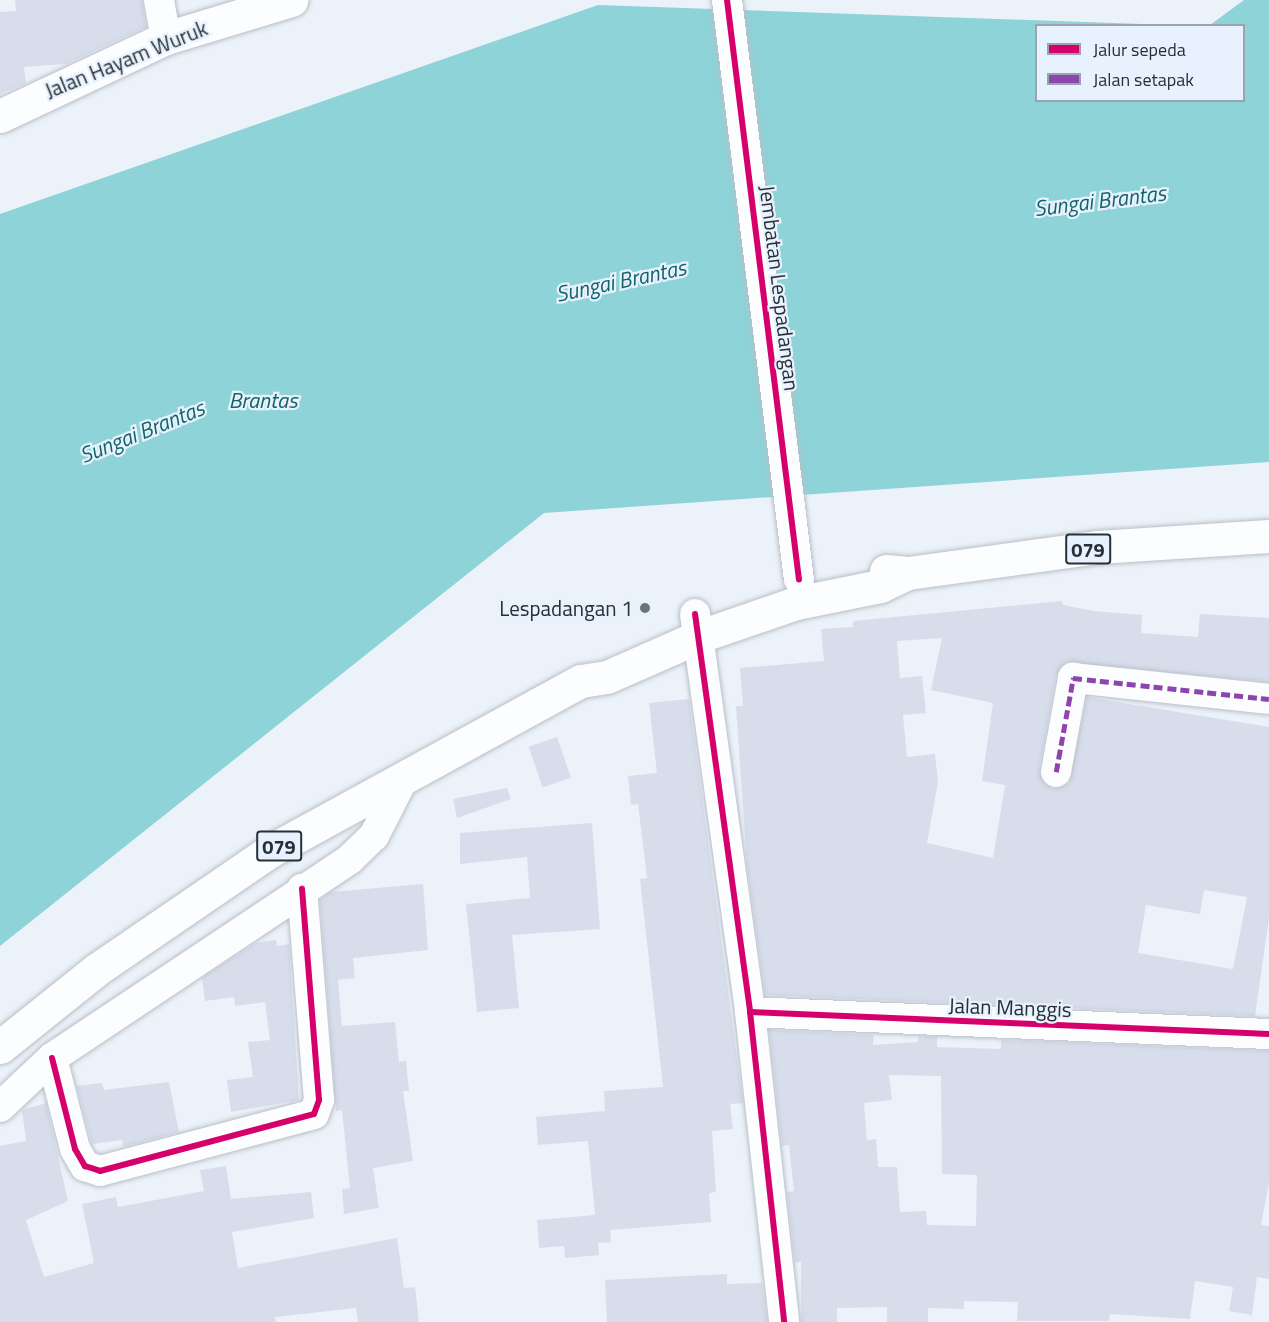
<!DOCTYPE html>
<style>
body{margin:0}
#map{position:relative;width:1269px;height:1322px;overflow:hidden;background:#ecf2f9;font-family:"Titillium Web",sans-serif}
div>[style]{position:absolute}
.water>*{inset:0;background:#8ed3d7}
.building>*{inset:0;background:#d8ddec;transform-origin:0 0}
.roads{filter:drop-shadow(0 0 2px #b9bfc6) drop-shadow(0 0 2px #b9bfc6)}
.minor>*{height:30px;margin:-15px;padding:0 15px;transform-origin:15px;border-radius:15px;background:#fcfdfe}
.major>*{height:33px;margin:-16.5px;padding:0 16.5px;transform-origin:16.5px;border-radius:16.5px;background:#fcfdfe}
.quiet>*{height:4.5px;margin-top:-2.25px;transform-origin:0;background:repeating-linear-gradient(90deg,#8e44ad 0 9px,transparent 0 13.5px)}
.cycleway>*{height:6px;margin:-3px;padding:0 3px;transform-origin:3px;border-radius:3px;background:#d6006c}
.dots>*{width:16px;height:16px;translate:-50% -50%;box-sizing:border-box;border:3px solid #e7f2fe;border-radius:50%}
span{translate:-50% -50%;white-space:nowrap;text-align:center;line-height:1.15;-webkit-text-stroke:4.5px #e7f2fe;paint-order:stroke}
.shield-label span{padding:2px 4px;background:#e7f2fe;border:2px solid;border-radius:4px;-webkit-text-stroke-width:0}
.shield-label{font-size:20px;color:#282f36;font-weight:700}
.street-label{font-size:21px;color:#282f36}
.poi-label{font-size:21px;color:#282f36}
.right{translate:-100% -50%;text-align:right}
.water-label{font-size:22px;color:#126466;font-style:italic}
.legend{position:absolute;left:1035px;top:24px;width:210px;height:78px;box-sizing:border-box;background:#e7f2fe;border:2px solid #9ba4ae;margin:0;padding:8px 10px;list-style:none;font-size:18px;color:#282f36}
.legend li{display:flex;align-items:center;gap:12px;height:30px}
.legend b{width:30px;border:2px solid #9ba4ae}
</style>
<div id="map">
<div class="water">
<div style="clip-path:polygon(1244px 0,1269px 0,1269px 462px,544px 513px,0 946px,0 214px,598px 5px,1170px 25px,1036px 26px,1036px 100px,1244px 100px,1244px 26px,1210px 25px)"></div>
</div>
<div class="building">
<div style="clip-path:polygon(15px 0,142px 0,146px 27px,66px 64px,24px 67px,26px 83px,0 94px,0 12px,16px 11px)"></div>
<div style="clip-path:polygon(evenodd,1062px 601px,1063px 605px,1093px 611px,1142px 615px,1141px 633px,1198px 637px,1200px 614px,1269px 618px,1269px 682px,1066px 662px,1056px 675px,1039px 770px,1052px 789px,1069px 783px,1087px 697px,1269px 727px,1269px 918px,1255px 1016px,765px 995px,747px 866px,736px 706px,743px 706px,740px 668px,824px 661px,821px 629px,853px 627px,853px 621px,1062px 601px,942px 638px,931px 690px,993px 703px,982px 781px,1005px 785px,993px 858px,927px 843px,938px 782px,935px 754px,907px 757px,903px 715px,926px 713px,922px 676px,900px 678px,897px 641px,942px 638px,1062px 601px,1204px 890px,1247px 897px,1233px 969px,1138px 953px,1146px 905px,1200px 914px,1204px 890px)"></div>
<div style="clip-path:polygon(689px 699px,743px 1103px,730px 1104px,733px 1129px,712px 1131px,716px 1192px,709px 1193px,711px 1222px,610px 1230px,611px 1242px,598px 1243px,599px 1255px,565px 1258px,564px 1246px,539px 1248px,537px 1220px,595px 1215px,588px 1141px,538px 1145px,536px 1117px,605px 1111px,604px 1091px,663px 1087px,640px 879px,647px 878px,638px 804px,631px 805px,628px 776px,657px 773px,649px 703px)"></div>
<div style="left:557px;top:737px;width:43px;height:30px;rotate:71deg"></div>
<div style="clip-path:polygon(507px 788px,511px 799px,457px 818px,453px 799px)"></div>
<div style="clip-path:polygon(592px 823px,600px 929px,512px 935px,519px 1008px,477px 1012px,466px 904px,530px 898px,527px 857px,460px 864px,460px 833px)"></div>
<div style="clip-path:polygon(423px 884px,428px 950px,353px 958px,355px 978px,338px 980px,342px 1026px,395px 1022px,399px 1062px,406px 1061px,409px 1091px,403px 1091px,413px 1161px,373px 1168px,379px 1208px,344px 1214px,342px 1189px,350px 1188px,342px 1110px,336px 1111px,320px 900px,331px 892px)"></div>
<div style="clip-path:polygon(276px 940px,277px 946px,289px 944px,299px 1100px,231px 1112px,227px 1080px,253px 1077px,248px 1042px,270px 1040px,265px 1002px,235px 1006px,234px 997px,205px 1001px,202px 978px,256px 943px)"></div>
<div style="clip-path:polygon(evenodd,769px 1030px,874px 1035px,873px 1045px,918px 1042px,918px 1036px,937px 1037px,937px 1047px,1001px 1049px,1001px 1040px,1269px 1051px,1269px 1183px,1261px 1225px,1269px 1226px,1269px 1279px,1257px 1277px,1252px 1315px,1229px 1311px,1233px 1287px,1195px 1281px,1190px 1319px,1110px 1314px,1109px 1321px,1017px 1321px,1018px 1302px,964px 1301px,964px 1309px,928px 1308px,928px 1322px,887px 1322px,887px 1307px,837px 1308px,837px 1322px,801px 1322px,801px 1262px,795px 1262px,787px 1192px,794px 1191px,789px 1145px,782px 1146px,769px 1030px,889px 1075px,941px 1076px,942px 1174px,977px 1175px,976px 1226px,927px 1225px,926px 1211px,900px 1212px,897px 1167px,878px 1167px,876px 1139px,867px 1140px,864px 1103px,892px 1100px,889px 1075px)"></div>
<div style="clip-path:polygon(169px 1082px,179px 1132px,123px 1147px,122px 1140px,92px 1144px,77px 1086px,102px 1083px,104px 1090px)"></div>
<div style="clip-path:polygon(46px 1103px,68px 1201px,26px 1220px,44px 1277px,94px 1263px,82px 1204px,116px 1197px,118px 1207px,204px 1191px,200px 1170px,226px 1166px,231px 1199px,311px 1192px,314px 1218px,232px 1232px,238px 1268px,397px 1238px,404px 1288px,415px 1287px,419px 1322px,358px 1322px,356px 1308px,275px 1317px,276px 1322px,0 1322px,0 1146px,26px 1141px,22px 1110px)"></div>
<div style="clip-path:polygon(727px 1274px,727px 1284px,762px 1283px,767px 1322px,607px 1322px,605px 1280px)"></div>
</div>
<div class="roads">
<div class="minor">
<div style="left:159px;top:0;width:39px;rotate:80deg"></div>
<div style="left:727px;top:0;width:584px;rotate:82.92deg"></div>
<div style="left:695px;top:614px;width:402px;rotate:82.1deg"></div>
<div style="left:750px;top:1012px;width:312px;rotate:83.7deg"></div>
<div style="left:1056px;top:772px;width:96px;rotate:-79.7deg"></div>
<div style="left:1073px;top:678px;width:197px;rotate:6.1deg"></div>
<div style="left:750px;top:1012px;width:519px;rotate:2.43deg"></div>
<div style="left:52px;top:1058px;width:94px;rotate:75.8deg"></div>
<div style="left:75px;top:1149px;width:20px;rotate:60deg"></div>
<div style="left:85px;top:1166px;width:16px;rotate:18deg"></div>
<div style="left:100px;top:1171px;width:221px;rotate:-14.9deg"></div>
<div style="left:314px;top:1114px;width:15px;rotate:-70deg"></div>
<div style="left:319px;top:1100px;width:212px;rotate:-94.6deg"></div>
<div style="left:0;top:1107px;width:71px;rotate:-43.3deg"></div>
<div style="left:52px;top:1058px;width:358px;rotate:-33.7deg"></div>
<div style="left:350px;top:859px;width:33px;rotate:-44deg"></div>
<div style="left:374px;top:836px;width:64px;rotate:-63deg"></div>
</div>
<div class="major">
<div style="left:0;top:116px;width:183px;rotate:-25.2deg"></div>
<div style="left:166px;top:38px;width:131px;rotate:-16.9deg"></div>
<div style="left:886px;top:571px;width:22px;rotate:5deg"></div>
<div style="left:908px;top:573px;width:192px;rotate:-7.8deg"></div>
<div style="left:1098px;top:547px;width:171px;rotate:-3.7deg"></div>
<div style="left:0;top:1047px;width:123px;rotate:-38.7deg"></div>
<div style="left:96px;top:970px;width:211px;rotate:-34.4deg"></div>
<div style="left:270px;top:851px;width:354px;rotate:-28.7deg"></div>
<div style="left:581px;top:681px;width:26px;rotate:-9deg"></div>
<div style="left:607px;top:677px;width:102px;rotate:-23.8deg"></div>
<div style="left:700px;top:636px;width:102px;rotate:-19deg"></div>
<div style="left:796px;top:603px;width:86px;rotate:-11.4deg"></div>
<div style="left:880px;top:586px;width:31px;rotate:-25deg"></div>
</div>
</div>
<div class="quiet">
<div style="left:1056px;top:772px;width:96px;rotate:-79.7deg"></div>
<div style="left:1073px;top:678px;width:197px;rotate:6.1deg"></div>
</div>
<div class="cycleway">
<div style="left:727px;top:0;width:584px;rotate:82.92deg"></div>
<div style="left:695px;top:614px;width:402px;rotate:82.1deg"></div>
<div style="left:750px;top:1012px;width:312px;rotate:83.7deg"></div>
<div style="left:750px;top:1012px;width:519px;rotate:2.43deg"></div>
<div style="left:52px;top:1058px;width:94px;rotate:75.8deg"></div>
<div style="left:75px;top:1149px;width:20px;rotate:60deg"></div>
<div style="left:85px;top:1166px;width:16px;rotate:18deg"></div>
<div style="left:100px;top:1171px;width:221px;rotate:-14.9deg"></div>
<div style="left:314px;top:1114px;width:15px;rotate:-70deg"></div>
<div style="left:319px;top:1100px;width:212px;rotate:-94.6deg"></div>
</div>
<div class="dots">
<div style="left:645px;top:608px;background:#6d737a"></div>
</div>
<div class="shield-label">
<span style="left:1088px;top:549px">079</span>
<span style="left:279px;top:846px">079</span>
</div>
<div class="street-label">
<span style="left:126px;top:59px;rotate:-22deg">Jalan Hayam Wuruk</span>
<span style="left:780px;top:288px;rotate:83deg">Jembatan Lespadangan</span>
<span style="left:1010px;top:1007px;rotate:2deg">Jalan Manggis</span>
</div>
<div class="poi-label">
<span class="right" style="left:633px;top:608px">Lespadangan 1</span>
</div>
<div class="water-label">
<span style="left:1100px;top:201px;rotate:-7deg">Sungai Brantas</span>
<span style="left:621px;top:281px;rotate:-12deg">Sungai Brantas</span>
<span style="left:263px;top:401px">Brantas</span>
<span style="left:142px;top:432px;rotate:-22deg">Sungai Brantas</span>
</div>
<ul class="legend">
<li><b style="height:8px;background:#d6006c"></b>Jalur sepeda</li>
<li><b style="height:8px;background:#8e44ad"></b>Jalan setapak</li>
</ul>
</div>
